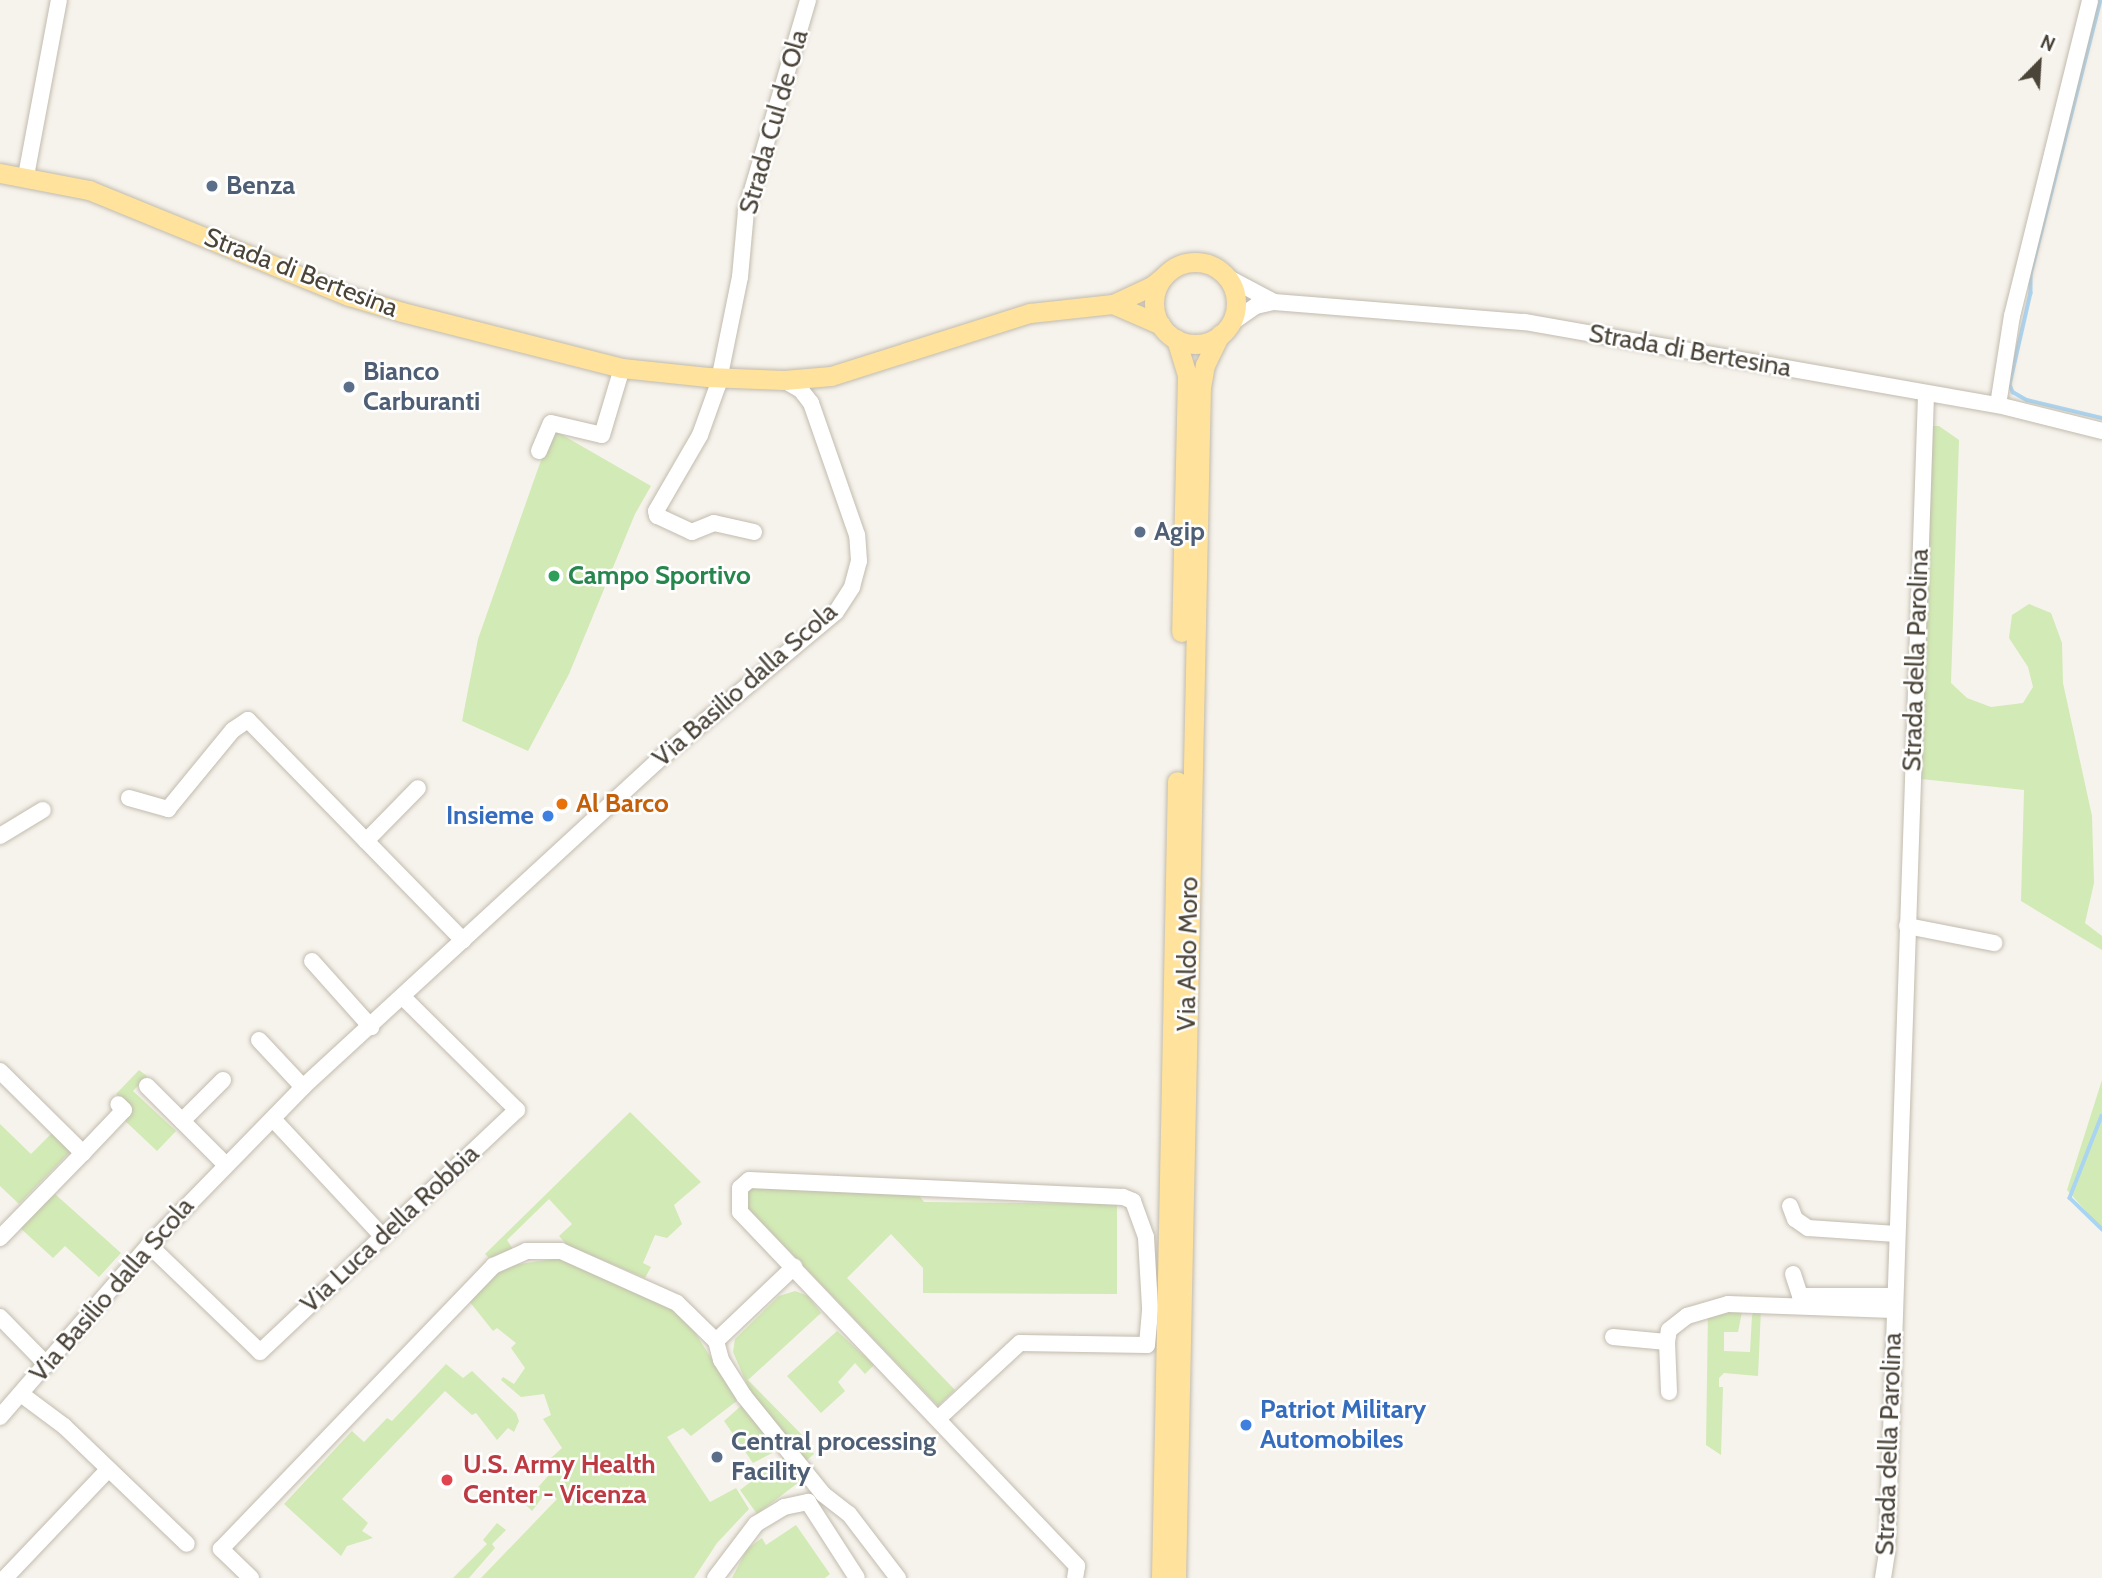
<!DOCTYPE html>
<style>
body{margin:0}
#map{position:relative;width:2102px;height:1578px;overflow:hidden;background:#f6f3ec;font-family:Cabin,sans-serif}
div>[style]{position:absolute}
.green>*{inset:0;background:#d2eab5}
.stream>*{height:3.5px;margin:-1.75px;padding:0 1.75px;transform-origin:1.75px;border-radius:1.75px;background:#a9d4f2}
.roads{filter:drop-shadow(0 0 2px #c2bbae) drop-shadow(0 0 2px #c2bbae)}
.minor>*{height:16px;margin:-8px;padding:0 8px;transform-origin:8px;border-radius:8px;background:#fff}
.major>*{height:19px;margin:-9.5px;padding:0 9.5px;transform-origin:9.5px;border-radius:9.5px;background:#ffe39c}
.major>.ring{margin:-9.5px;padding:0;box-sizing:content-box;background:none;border:19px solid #ffe39c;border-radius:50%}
.dots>*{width:19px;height:19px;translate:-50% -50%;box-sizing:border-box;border:4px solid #fff;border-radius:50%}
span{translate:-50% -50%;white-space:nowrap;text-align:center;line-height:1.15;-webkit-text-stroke:5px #fff;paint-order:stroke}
.street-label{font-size:26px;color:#4b4439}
.service-label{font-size:26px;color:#4e5e75;font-weight:700}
.left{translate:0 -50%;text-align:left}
.leisure-label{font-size:26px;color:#27864d;font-weight:700}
.food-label{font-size:26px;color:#c56008;font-weight:700}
.shop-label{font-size:26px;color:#366cbe;font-weight:700}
.right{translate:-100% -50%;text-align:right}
.health-label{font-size:26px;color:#be3a42;font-weight:700}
.north{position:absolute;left:2004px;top:28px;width:70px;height:70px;-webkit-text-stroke:5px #fff;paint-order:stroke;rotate:24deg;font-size:19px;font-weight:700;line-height:28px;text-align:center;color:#4b4439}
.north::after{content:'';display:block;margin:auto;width:24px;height:32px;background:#4b4439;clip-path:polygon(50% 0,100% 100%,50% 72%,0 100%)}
</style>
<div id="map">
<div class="green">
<div style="clip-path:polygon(1924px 426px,1939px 426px,1959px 440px,1951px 683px,1967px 698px,1991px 707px,2023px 703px,2033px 687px,2028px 667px,2009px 638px,2012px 615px,2029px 604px,2051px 613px,2062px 643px,2063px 683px,2092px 816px,2094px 883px,2085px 923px,2102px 936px,2102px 950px,2021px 901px,2024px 790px,1912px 778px)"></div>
<div style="clip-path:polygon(552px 429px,651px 486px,635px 514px,569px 674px,528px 751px,462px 721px,478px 639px)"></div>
<div style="clip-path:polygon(139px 1070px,147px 1076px,133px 1091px,176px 1131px,157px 1151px,122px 1118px,132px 1108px,116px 1094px)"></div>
<div style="clip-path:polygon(2102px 1080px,2102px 1229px,2067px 1190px)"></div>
<div style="clip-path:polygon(630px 1112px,701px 1182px,674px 1205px,682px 1224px,667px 1238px,655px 1235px,643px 1263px,651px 1267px,645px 1278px,567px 1245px,559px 1236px,572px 1224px,549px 1199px,507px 1240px,513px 1249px,489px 1258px,485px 1254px)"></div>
<div style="clip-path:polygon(0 1124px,31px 1154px,52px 1133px,71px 1151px,19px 1204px,0 1186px)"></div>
<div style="clip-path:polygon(753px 1184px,918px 1194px,924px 1202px,1117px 1204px,1117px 1294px,923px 1293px,923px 1268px,891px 1234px,847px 1278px,955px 1390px,938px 1406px,743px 1203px,744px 1192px)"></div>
<div style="clip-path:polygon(55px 1194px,121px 1253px,99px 1277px,65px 1246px,53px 1258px,18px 1226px)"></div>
<div style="clip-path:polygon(560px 1258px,672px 1308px,694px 1331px,738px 1400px,691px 1436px,683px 1428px,667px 1437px,710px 1502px,736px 1488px,749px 1509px,717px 1543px,694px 1578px,481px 1578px,557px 1499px,548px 1490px,532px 1511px,524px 1503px,557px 1466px,551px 1458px,562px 1448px,543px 1419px,551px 1415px,544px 1394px,521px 1397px,501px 1380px,503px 1377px,514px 1384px,525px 1368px,511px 1348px,516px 1343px,497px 1328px,493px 1331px,469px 1301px,506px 1266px)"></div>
<div style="clip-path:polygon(795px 1291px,808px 1296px,821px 1313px,748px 1380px,804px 1437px,814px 1454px,796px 1469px,803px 1479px,757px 1514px,740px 1490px,785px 1456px,780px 1449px,753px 1463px,724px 1421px,752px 1396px,733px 1352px,735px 1339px,779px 1296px)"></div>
<div style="clip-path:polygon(1757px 1309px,1761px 1309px,1758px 1376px,1724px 1373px,1719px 1378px,1719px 1387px,1723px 1387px,1721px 1455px,1706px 1445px,1708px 1310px,1742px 1312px,1738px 1332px,1724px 1332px,1724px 1351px,1750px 1352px,1752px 1315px)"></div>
<div style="clip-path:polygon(837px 1331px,874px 1365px,865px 1374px,855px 1363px,838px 1382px,845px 1391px,821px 1413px,787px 1376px)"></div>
<div style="clip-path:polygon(446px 1364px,463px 1378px,472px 1371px,516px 1413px,519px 1421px,514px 1432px,508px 1428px,497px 1440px,476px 1413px,472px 1415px,445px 1391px,342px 1499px,368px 1523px,362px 1531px,373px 1538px,347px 1546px,341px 1556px,284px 1504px,352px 1431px,364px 1442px,387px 1418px,392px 1421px)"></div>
<div style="clip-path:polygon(497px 1523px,506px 1530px,492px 1544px,495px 1548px,469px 1578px,453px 1578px,487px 1544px,483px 1540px)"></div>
<div style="clip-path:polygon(796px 1525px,830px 1574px,825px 1578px,732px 1578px,747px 1549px,762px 1538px,766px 1545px)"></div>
</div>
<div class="stream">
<div style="left:2101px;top:0;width:284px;rotate:104.3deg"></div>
<div style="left:2031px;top:275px;width:18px;rotate:90deg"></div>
<div style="left:2031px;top:293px;width:94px;rotate:102.9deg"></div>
<div style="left:2010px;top:385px;width:8px;rotate:67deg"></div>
<div style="left:2013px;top:392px;width:16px;rotate:30deg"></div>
<div style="left:2027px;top:400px;width:77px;rotate:13.5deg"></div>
<div style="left:2102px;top:1116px;width:88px;rotate:111.3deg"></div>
<div style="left:2070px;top:1198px;width:45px;rotate:44.1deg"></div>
</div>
<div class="roads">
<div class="minor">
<div style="left:26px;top:176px;width:179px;rotate:-79.4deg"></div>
<div style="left:1227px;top:277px;width:53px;rotate:28deg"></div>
<div style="left:1230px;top:324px;width:32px;rotate:-35deg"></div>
<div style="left:1256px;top:306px;width:18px;rotate:-13deg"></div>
<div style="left:1274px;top:302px;width:252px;rotate:4.6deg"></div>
<div style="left:1525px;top:322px;width:480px;rotate:10deg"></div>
<div style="left:1998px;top:405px;width:107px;rotate:14deg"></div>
<div style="left:1998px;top:405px;width:90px;rotate:-81.1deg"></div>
<div style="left:2012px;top:316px;width:325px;rotate:-76.1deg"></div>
<div style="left:539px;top:451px;width:30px;rotate:-67deg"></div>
<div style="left:551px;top:423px;width:52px;rotate:13.2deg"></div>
<div style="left:602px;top:435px;width:70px;rotate:-73.4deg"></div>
<div style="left:754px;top:532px;width:41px;rotate:-167.3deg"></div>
<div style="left:714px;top:523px;width:24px;rotate:158deg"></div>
<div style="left:692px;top:532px;width:38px;rotate:-155deg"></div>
<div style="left:657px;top:516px;width:5px;rotate:-101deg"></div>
<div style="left:656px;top:511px;width:88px;rotate:-59.9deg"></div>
<div style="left:700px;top:435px;width:53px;rotate:-70.2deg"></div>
<div style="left:718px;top:385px;width:110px;rotate:-78.5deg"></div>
<div style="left:740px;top:277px;width:66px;rotate:-84.8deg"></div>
<div style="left:746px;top:211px;width:220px;rotate:-73.6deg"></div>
<div style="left:129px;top:798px;width:41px;rotate:15.8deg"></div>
<div style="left:168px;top:809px;width:102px;rotate:-50.6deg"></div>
<div style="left:233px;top:730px;width:18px;rotate:-34deg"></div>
<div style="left:248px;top:720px;width:308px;rotate:45.7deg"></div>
<div style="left:0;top:836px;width:50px;rotate:-31.2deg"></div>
<div style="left:366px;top:841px;width:74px;rotate:-45.5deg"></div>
<div style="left:1907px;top:926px;width:89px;rotate:11.1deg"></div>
<div style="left:312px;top:961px;width:89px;rotate:48.2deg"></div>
<div style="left:259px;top:1040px;width:64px;rotate:46.9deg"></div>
<div style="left:0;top:1071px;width:117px;rotate:44.7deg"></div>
<div style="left:83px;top:1153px;width:119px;rotate:134.3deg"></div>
<div style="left:147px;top:1086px;width:110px;rotate:45deg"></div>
<div style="left:273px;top:1119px;width:158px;rotate:47deg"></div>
<div style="left:182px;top:1121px;width:58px;rotate:-45deg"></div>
<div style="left:83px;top:1153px;width:59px;rotate:-46.4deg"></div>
<div style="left:124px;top:1110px;width:8px;rotate:-135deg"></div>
<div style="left:1790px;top:1206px;width:14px;rotate:69deg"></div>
<div style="left:1795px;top:1219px;width:16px;rotate:35deg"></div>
<div style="left:1808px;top:1228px;width:88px;rotate:3.9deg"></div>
<div style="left:149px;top:1245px;width:154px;rotate:43.9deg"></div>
<div style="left:260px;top:1352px;width:353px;rotate:-43.3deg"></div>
<div style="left:517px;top:1110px;width:159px;rotate:-135.3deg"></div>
<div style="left:1793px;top:1274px;width:23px;rotate:72deg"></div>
<div style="left:1800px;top:1296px;width:94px"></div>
<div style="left:0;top:1317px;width:67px;rotate:45.6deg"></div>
<div style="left:1613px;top:1337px;width:54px;rotate:5.3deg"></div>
<div style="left:1667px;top:1342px;width:12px;rotate:-81deg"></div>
<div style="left:1669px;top:1330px;width:23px;rotate:-38deg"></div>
<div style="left:1687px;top:1316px;width:43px;rotate:-16.3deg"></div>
<div style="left:1728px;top:1304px;width:165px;rotate:2.1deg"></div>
<div style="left:716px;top:1341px;width:108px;rotate:-43.5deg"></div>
<div style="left:1667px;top:1342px;width:50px;rotate:87.7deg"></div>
<div style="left:21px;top:1394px;width:54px;rotate:36.7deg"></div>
<div style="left:64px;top:1426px;width:170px;rotate:43.8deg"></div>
<div style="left:0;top:1417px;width:228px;rotate:-49.1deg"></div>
<div style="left:149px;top:1245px;width:221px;rotate:-45.7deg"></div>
<div style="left:303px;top:1087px;width:480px;rotate:-42.6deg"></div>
<div style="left:656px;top:762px;width:234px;rotate:-39.8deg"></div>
<div style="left:836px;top:612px;width:30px;rotate:-57deg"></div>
<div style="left:852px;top:587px;width:27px;rotate:-75deg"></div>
<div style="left:859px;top:561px;width:26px;rotate:-94deg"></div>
<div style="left:857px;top:535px;width:140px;rotate:-109.2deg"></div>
<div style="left:811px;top:403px;width:16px;rotate:-128deg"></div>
<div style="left:801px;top:390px;width:20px;rotate:-150deg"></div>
<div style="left:940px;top:1417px;width:109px;rotate:-42.8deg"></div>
<div style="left:1020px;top:1343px;width:127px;rotate:0.9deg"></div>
<div style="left:1147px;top:1345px;width:38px;rotate:-85deg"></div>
<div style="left:1150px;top:1307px;width:70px;rotate:-93.3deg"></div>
<div style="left:1146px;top:1237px;width:38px;rotate:-110deg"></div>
<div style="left:1133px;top:1201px;width:11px;rotate:-158deg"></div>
<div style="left:1123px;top:1197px;width:374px;rotate:-177.4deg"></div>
<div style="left:749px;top:1180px;width:12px;rotate:138deg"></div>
<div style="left:740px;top:1188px;width:24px;rotate:90deg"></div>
<div style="left:740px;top:1212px;width:489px;rotate:46.4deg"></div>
<div style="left:1077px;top:1566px;width:12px;rotate:99deg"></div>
<div style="left:5px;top:1578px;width:149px;rotate:-46.4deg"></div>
<div style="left:251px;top:1578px;width:42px;rotate:-136deg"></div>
<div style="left:221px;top:1549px;width:393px;rotate:-46.1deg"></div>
<div style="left:493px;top:1266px;width:36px;rotate:-24deg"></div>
<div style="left:526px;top:1251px;width:35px"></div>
<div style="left:561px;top:1251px;width:127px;rotate:24.1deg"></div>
<div style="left:677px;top:1303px;width:54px;rotate:44.3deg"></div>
<div style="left:716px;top:1341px;width:20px;rotate:75deg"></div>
<div style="left:721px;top:1360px;width:43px;rotate:57.4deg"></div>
<div style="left:744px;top:1396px;width:126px;rotate:51.1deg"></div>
<div style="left:823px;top:1494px;width:33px;rotate:38deg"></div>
<div style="left:849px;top:1514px;width:81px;rotate:52.6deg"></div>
<div style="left:715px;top:1578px;width:68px;rotate:-52.8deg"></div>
<div style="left:756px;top:1524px;width:33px;rotate:-31deg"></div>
<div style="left:784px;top:1507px;width:25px;rotate:-12deg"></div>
<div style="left:808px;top:1502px;width:90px;rotate:57.2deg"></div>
<div style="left:1883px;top:1578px;width:26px;rotate:-81deg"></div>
<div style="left:1887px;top:1552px;width:1159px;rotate:-88.07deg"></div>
</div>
<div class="major">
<div style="left:0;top:173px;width:91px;rotate:10.8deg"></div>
<div style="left:89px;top:190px;width:281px;rotate:22.2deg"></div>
<div style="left:349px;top:296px;width:55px;rotate:16.8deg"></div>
<div style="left:402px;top:312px;width:227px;rotate:14.3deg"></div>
<div style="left:622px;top:368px;width:86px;rotate:6deg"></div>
<div style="left:708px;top:377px;width:76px;rotate:2.3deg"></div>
<div style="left:784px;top:380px;width:47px;rotate:-4.9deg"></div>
<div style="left:831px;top:376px;width:209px;rotate:-17.6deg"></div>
<div style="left:1030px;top:313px;width:83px;rotate:-6.2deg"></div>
<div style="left:1113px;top:304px;width:43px;rotate:-24.8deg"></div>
<div style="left:1152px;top:286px;width:16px;rotate:-40deg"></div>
<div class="ring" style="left:1154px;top:262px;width:63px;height:63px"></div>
<div style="left:1113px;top:304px;width:52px;rotate:23.6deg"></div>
<div style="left:1176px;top:339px;width:39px;rotate:73deg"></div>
<div style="left:1187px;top:376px;width:256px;rotate:91.3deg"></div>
<div style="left:1161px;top:1578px;width:797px;rotate:-88.85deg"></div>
<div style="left:1176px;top:1578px;width:1191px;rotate:-88.8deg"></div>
<div style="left:1201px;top:387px;width:22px;rotate:-80deg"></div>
<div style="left:1205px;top:365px;width:34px;rotate:-64deg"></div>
</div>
</div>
<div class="dots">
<div style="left:212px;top:186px;background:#5c6f8a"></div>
<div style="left:349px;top:387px;background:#5c6f8a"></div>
<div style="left:1140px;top:532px;background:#5c6f8a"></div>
<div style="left:554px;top:576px;background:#2e9e5b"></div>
<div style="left:562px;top:804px;background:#e8710a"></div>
<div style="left:548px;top:816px;background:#3f7fe0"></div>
<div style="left:1246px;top:1425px;background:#3f7fe0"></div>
<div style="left:717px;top:1457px;background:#5c6f8a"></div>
<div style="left:447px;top:1480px;background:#e0444e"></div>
</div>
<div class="street-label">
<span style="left:774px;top:122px;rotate:-74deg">Strada Cul de Ola</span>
<span style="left:301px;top:273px;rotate:21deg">Strada di Bertesina</span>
<span style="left:1690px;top:351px;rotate:10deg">Strada di Bertesina</span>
<span style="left:1916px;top:660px;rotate:-88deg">Strada della Parolina</span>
<span style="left:745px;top:685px;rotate:-41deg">Via Basilio dalla Scola</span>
<span style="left:1188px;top:954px;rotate:-89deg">Via Aldo Moro</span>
<span style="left:390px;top:1229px;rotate:-43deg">Via Luca della Robbia</span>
<span style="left:112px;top:1290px;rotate:-49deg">Via Basilio dalla Scola</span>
<span style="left:1889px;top:1444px;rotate:-88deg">Strada della Parolina</span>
</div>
<div class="service-label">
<span class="left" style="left:226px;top:186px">Benza</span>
<span class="left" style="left:363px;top:387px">Bianco<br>Carburanti</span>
<span class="left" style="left:1154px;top:532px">Agip</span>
<span class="left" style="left:731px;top:1457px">Central processing<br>Facility</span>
</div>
<div class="leisure-label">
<span class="left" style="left:568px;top:576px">Campo Sportivo</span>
</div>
<div class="food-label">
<span class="left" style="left:576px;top:804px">Al Barco</span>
</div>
<div class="shop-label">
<span class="right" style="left:534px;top:816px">Insieme</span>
<span class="left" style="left:1260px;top:1425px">Patriot Military<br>Automobiles</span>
</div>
<div class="health-label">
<span class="left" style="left:463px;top:1480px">U.S. Army Health<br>Center - Vicenza</span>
</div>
<div class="north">N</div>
</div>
